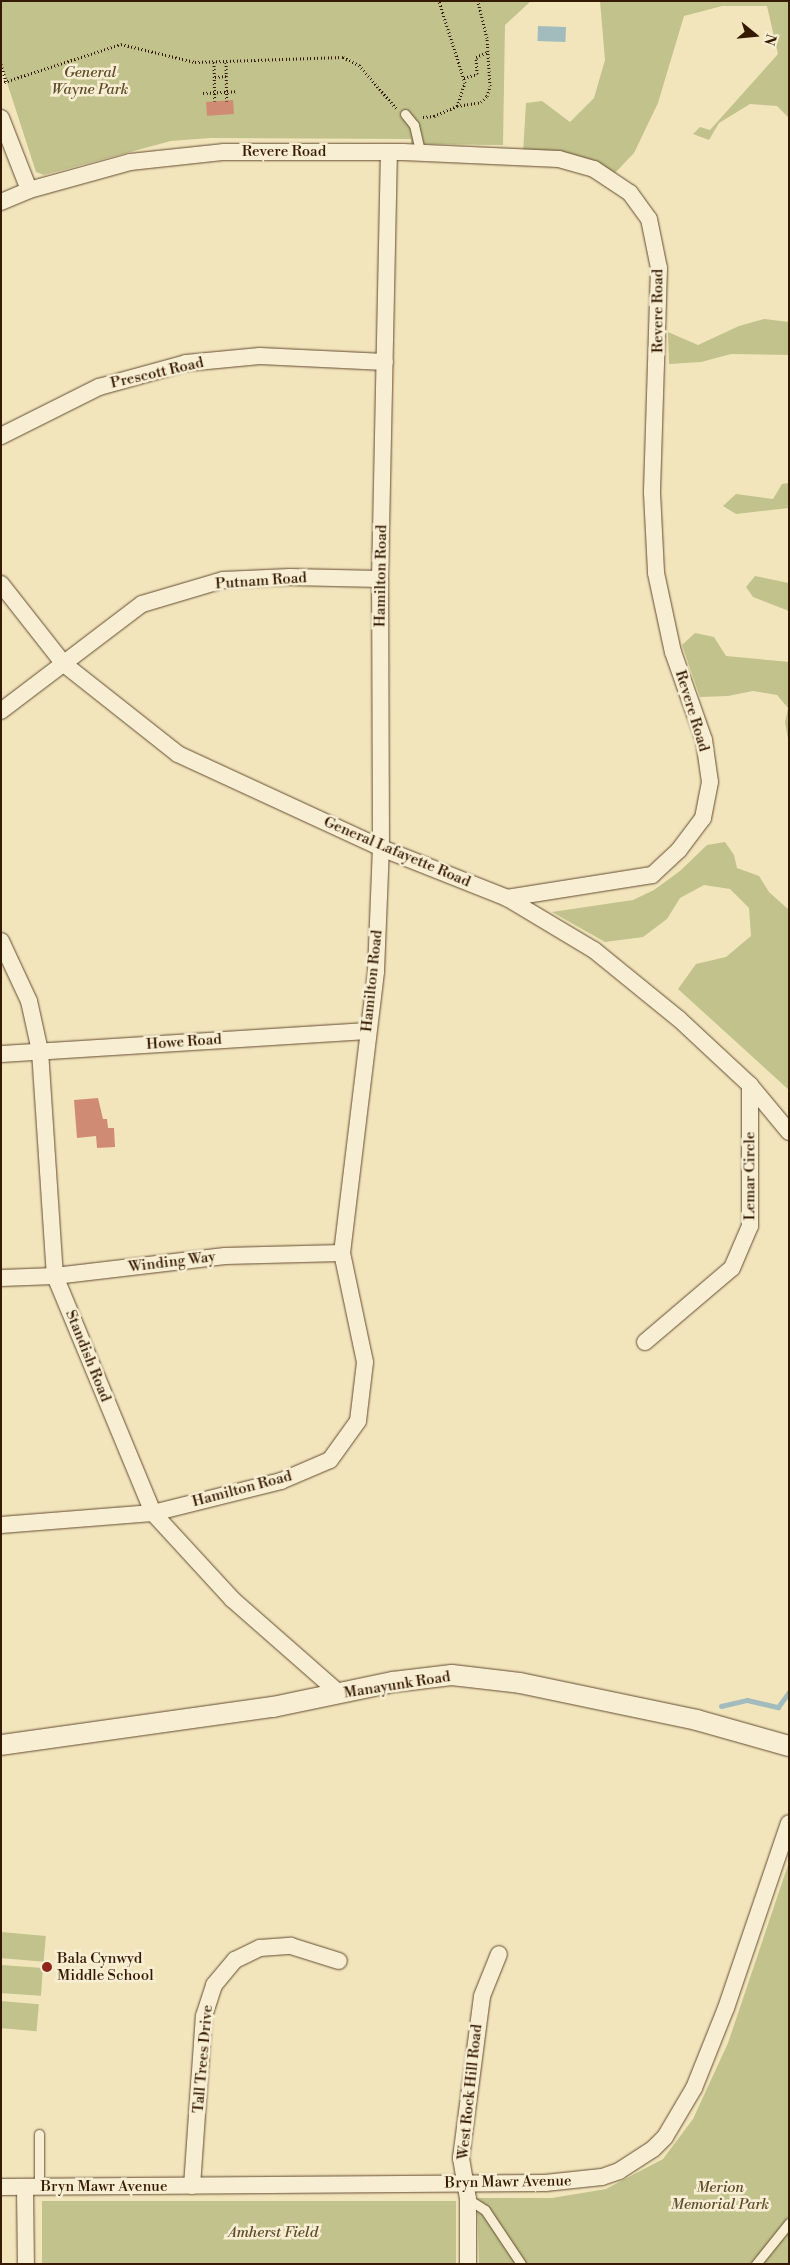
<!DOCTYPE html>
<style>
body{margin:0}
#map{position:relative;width:790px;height:2265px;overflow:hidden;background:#f2e5bc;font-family:"Libre Bodoni",serif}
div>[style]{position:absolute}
.green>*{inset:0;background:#c1c28c;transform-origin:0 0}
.water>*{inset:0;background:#a2bcbd;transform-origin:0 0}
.stream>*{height:5px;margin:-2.5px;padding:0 2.5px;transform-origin:2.5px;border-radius:2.5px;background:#a2bcbd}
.building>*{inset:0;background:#cf8b74;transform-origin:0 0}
.path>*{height:3px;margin-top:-1.5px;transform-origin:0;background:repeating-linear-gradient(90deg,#351900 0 1px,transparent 0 3.5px)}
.roads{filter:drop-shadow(0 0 1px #644c2f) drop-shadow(0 0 1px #644c2f)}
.service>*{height:9px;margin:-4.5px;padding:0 4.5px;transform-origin:4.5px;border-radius:4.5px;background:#f7eed3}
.minor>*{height:16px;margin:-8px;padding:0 8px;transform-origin:8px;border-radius:8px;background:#f7eed3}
.tertiary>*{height:20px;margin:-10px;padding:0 10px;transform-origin:10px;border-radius:10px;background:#f7eed3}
.dots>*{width:14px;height:14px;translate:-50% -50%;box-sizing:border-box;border:2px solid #f7eed3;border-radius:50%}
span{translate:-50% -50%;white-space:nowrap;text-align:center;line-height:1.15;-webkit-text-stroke:5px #f7eed3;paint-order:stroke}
.park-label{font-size:15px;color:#5f4c2a;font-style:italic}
.street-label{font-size:15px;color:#351900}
.poi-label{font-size:15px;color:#351900}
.left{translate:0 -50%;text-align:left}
.frame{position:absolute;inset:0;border:2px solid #351900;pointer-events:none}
.north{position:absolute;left:730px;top:10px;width:50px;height:50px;-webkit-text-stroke:4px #f7eed3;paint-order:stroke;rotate:107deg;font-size:14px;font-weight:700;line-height:20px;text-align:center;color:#351900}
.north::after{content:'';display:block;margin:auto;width:18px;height:22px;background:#351900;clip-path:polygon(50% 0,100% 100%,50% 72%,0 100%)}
</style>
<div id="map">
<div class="green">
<div style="clip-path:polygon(1px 1px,531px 1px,505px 25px,503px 145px,411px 144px,411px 139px,210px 138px,171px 141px,44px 175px,36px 172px,1px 64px)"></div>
<div style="clip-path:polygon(600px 1px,789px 1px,789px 118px,777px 106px,750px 104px,719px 123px,709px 140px,693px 134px,700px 127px,710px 130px,778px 54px,767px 6px,722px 6px,684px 16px,658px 103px,634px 153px,614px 174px,523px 153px,526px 103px,542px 101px,570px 122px,594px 98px,605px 60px)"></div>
<div style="clip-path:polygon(764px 319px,789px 322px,789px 355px,731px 354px,701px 362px,669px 364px,668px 332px,698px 345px,739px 326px)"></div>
<div style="clip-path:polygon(789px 483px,789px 508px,736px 514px,723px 506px,736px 494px,773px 499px,782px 484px)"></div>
<div style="clip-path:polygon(755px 576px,789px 583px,789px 611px,753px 597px,746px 587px)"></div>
<div style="clip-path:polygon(695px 633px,714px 637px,726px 656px,789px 662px,789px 745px,785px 722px,788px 708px,777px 695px,753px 691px,728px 696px,700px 697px,682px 645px)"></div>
<div style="clip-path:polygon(725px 842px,734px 855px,737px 868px,759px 876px,769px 892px,789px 910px,789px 1090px,678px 989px,696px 964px,726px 957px,751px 936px,749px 908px,730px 889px,704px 885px,680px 898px,667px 919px,643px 937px,605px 942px,552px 912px,633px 900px,654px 890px,680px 871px,707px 845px)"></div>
<div style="clip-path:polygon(789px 1862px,789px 2264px,479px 2264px,477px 2198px,552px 2198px,606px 2189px,663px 2159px,693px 2119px,728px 2043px)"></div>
<div style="left:1px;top:1932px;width:45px;height:26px;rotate:5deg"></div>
<div style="left:1px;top:1965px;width:42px;height:28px;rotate:4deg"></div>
<div style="left:1px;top:2001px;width:38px;height:27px;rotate:5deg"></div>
<div style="left:456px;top:2201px;width:63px;height:414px;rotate:90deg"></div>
</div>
<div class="water">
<div style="left:538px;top:26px;width:28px;height:15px;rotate:2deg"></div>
</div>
<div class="stream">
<div style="left:721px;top:1706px;width:27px;rotate:-13deg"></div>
<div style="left:747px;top:1700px;width:32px;rotate:13deg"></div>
<div style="left:778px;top:1707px;width:19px;rotate:-54deg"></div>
</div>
<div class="building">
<div style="left:233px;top:100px;width:14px;height:27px;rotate:86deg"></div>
<div style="clip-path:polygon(98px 1098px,103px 1119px,107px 1119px,108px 1128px,114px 1128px,115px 1147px,97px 1148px,96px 1136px,77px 1138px,74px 1100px)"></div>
</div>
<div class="path">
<div style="left:214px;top:62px;width:39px;rotate:89deg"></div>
<div style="left:226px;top:62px;width:39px;rotate:89deg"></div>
<div style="left:1px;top:64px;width:18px;rotate:74deg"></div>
<div style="left:215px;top:77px;width:11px;rotate:-5deg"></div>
<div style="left:464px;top:78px;width:14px;rotate:-17deg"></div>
<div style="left:477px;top:74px;width:17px;rotate:-93deg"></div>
<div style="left:476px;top:57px;width:13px;rotate:-23deg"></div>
<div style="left:1px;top:83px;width:126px;rotate:-18deg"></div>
<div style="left:121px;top:44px;width:76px;rotate:13.7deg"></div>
<div style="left:195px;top:62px;width:148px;rotate:-1.9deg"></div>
<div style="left:343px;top:57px;width:18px;rotate:27deg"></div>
<div style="left:359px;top:65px;width:57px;rotate:49.3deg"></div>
<div style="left:203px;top:93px;width:34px;rotate:-3deg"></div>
<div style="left:457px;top:106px;width:24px;rotate:-9deg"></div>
<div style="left:481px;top:102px;width:8px;rotate:-45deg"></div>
<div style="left:487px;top:96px;width:10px;rotate:-73deg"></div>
<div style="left:490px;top:86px;width:48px;rotate:-93.6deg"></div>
<div style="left:487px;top:38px;width:38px;rotate:-104deg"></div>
<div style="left:423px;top:117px;width:11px;rotate:-5deg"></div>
<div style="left:434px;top:116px;width:25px;rotate:-23deg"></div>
<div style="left:457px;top:106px;width:24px;rotate:-71deg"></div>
<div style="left:465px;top:83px;width:86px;rotate:-107.6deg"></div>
</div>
<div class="roads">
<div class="service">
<div style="left:405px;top:114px;width:14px;rotate:51deg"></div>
<div style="left:414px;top:125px;width:28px;rotate:77deg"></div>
<div style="left:39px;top:2134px;width:53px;rotate:90deg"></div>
<div style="left:468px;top:2199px;width:20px;rotate:33deg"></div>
<div style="left:485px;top:2210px;width:65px;rotate:56.3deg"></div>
<div style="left:756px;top:2264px;width:53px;rotate:-51.2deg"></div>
</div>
<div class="minor">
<div style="left:1px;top:118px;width:77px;rotate:68.7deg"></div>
<div style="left:1px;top:202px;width:30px;rotate:-23deg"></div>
<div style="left:29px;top:190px;width:105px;rotate:-15.5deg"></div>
<div style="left:130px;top:162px;width:95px;rotate:-6.1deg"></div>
<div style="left:224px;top:152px;width:179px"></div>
<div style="left:403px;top:152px;width:156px;rotate:2.6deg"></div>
<div style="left:559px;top:159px;width:36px;rotate:16deg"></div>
<div style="left:594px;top:169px;width:43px;rotate:33.7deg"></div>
<div style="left:630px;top:193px;width:32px;rotate:54deg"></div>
<div style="left:649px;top:219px;width:50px;rotate:78.5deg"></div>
<div style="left:659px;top:268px;width:225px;rotate:91.8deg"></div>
<div style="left:652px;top:493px;width:80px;rotate:87.1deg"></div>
<div style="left:656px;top:573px;width:81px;rotate:77.9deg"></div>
<div style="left:673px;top:652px;width:93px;rotate:70.6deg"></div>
<div style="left:704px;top:740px;width:42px;rotate:81.9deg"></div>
<div style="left:710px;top:782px;width:37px;rotate:101deg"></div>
<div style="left:703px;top:818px;width:40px;rotate:127deg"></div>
<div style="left:679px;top:850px;width:37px;rotate:137deg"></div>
<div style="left:652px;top:875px;width:147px;rotate:171deg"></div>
<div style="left:1px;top:436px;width:110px;rotate:-26.6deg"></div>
<div style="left:99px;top:387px;width:90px;rotate:-15.4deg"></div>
<div style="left:186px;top:363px;width:74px;rotate:-5.4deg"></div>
<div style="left:260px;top:356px;width:125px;rotate:2.7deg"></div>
<div style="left:1px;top:584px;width:102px;rotate:51.8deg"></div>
<div style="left:64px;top:664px;width:145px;rotate:38.3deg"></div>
<div style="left:178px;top:754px;width:224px;rotate:24.8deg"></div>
<div style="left:381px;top:848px;width:136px;rotate:21.6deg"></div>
<div style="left:507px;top:898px;width:101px;rotate:30.9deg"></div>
<div style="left:594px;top:950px;width:109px;rotate:39.1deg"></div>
<div style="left:679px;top:1019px;width:97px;rotate:42.9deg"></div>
<div style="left:750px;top:1085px;width:61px;rotate:50.3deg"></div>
<div style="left:1px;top:711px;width:177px;rotate:-37.2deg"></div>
<div style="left:142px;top:604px;width:84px;rotate:-16.5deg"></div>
<div style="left:223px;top:580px;width:67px;rotate:-2.6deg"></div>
<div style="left:290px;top:577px;width:90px;rotate:1.3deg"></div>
<div style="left:1px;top:941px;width:66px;rotate:65deg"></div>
<div style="left:29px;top:1001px;width:51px;rotate:77.6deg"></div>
<div style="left:40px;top:1051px;width:225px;rotate:86.2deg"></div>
<div style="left:55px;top:1276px;width:256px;rotate:67.5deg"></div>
<div style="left:153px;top:1513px;width:117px;rotate:47.4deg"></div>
<div style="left:232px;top:1599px;width:142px;rotate:41.3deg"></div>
<div style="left:1px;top:1054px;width:367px;rotate:-3.6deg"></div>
<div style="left:1px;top:1278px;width:54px;rotate:-2.1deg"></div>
<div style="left:55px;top:1276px;width:171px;rotate:-6.7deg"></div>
<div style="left:225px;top:1256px;width:117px;rotate:-1.5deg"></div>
<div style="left:645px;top:1342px;width:114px;rotate:-40.4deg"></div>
<div style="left:732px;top:1268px;width:46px;rotate:-66.8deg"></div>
<div style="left:750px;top:1226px;width:141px;rotate:-90deg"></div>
<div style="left:1px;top:1525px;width:152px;rotate:-4.5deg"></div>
<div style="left:153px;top:1513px;width:132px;rotate:-14deg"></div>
<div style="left:281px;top:1481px;width:53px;rotate:-23.2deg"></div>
<div style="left:330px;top:1460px;width:48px;rotate:-54.3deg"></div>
<div style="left:358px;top:1421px;width:59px;rotate:-83.2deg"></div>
<div style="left:365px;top:1362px;width:111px;rotate:-101.9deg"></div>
<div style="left:342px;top:1253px;width:284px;rotate:-83.1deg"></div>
<div style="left:376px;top:971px;width:123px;rotate:-87.7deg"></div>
<div style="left:381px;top:848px;width:269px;rotate:-90.2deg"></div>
<div style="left:380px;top:579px;width:427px;rotate:-88.8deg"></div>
<div style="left:192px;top:2186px;width:170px;rotate:-86deg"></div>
<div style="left:204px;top:2016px;width:33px;rotate:-72deg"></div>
<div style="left:214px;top:1985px;width:33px;rotate:-50deg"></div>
<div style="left:235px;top:1960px;width:28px;rotate:-26deg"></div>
<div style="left:260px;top:1948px;width:31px;rotate:-4deg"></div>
<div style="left:291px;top:1946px;width:50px;rotate:17.4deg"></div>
<div style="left:1px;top:2187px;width:544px;rotate:-0.42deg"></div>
<div style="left:545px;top:2183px;width:57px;rotate:-6deg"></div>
<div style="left:602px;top:2177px;width:18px;rotate:-19deg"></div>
<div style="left:619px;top:2171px;width:40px;rotate:-32.9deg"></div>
<div style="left:653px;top:2149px;width:17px;rotate:-45deg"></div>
<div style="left:665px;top:2137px;width:57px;rotate:-59.4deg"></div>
<div style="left:694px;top:2088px;width:86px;rotate:-68.2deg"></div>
<div style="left:726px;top:2008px;width:195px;rotate:-71.2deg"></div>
<div style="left:25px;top:2187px;width:77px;rotate:89.3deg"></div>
<div style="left:468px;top:2264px;width:65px;rotate:-90deg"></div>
<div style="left:468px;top:2199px;width:42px;rotate:-99.7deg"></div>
<div style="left:461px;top:2158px;width:163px;rotate:-82.6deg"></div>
<div style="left:482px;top:1996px;width:45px;rotate:-68deg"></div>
</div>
<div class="tertiary">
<div style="left:1px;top:1745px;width:275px;rotate:-8deg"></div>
<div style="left:273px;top:1707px;width:123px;rotate:-11.8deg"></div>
<div style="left:393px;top:1682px;width:59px;rotate:-6.8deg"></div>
<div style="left:452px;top:1675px;width:68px;rotate:6.7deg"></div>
<div style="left:520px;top:1683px;width:181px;rotate:11.8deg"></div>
<div style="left:697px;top:1720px;width:96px;rotate:15.8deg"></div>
</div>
</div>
<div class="dots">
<div style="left:47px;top:1967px;background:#8f2418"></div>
</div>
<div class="park-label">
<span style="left:90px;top:81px">General<br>Wayne Park</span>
<span style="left:720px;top:2196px">Merion<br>Memorial Park</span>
<span style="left:273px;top:2233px">Amherst Field</span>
</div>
<div class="street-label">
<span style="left:284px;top:152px">Revere Road</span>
<span style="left:658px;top:311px;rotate:-90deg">Revere Road</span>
<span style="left:157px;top:373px;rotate:-13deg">Prescott Road</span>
<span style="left:381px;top:576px;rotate:-89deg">Hamilton Road</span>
<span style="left:261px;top:581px;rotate:-4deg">Putnam Road</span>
<span style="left:692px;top:711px;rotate:73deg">Revere Road</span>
<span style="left:397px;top:852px;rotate:23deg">General Lafayette Road</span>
<span style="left:372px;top:981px;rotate:-84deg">Hamilton Road</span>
<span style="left:184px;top:1042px;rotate:-4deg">Howe Road</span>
<span style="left:750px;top:1176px;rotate:-90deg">Lemar Circle</span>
<span style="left:172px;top:1262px;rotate:-7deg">Winding Way</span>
<span style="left:88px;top:1356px;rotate:68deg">Standish Road</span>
<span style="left:242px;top:1489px;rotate:-15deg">Hamilton Road</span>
<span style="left:397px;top:1685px;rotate:-9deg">Manayunk Road</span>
<span style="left:203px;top:2059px;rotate:-85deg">Tall Trees Drive</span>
<span style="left:470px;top:2092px;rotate:-84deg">West Rock Hill Road</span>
<span style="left:508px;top:2182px;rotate:-1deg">Bryn Mawr Avenue</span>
<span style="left:104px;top:2187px">Bryn Mawr Avenue</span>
</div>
<div class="poi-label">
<span class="left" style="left:57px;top:1967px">Bala Cynwyd<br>Middle School</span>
</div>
<div class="frame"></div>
<div class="north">N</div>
</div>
